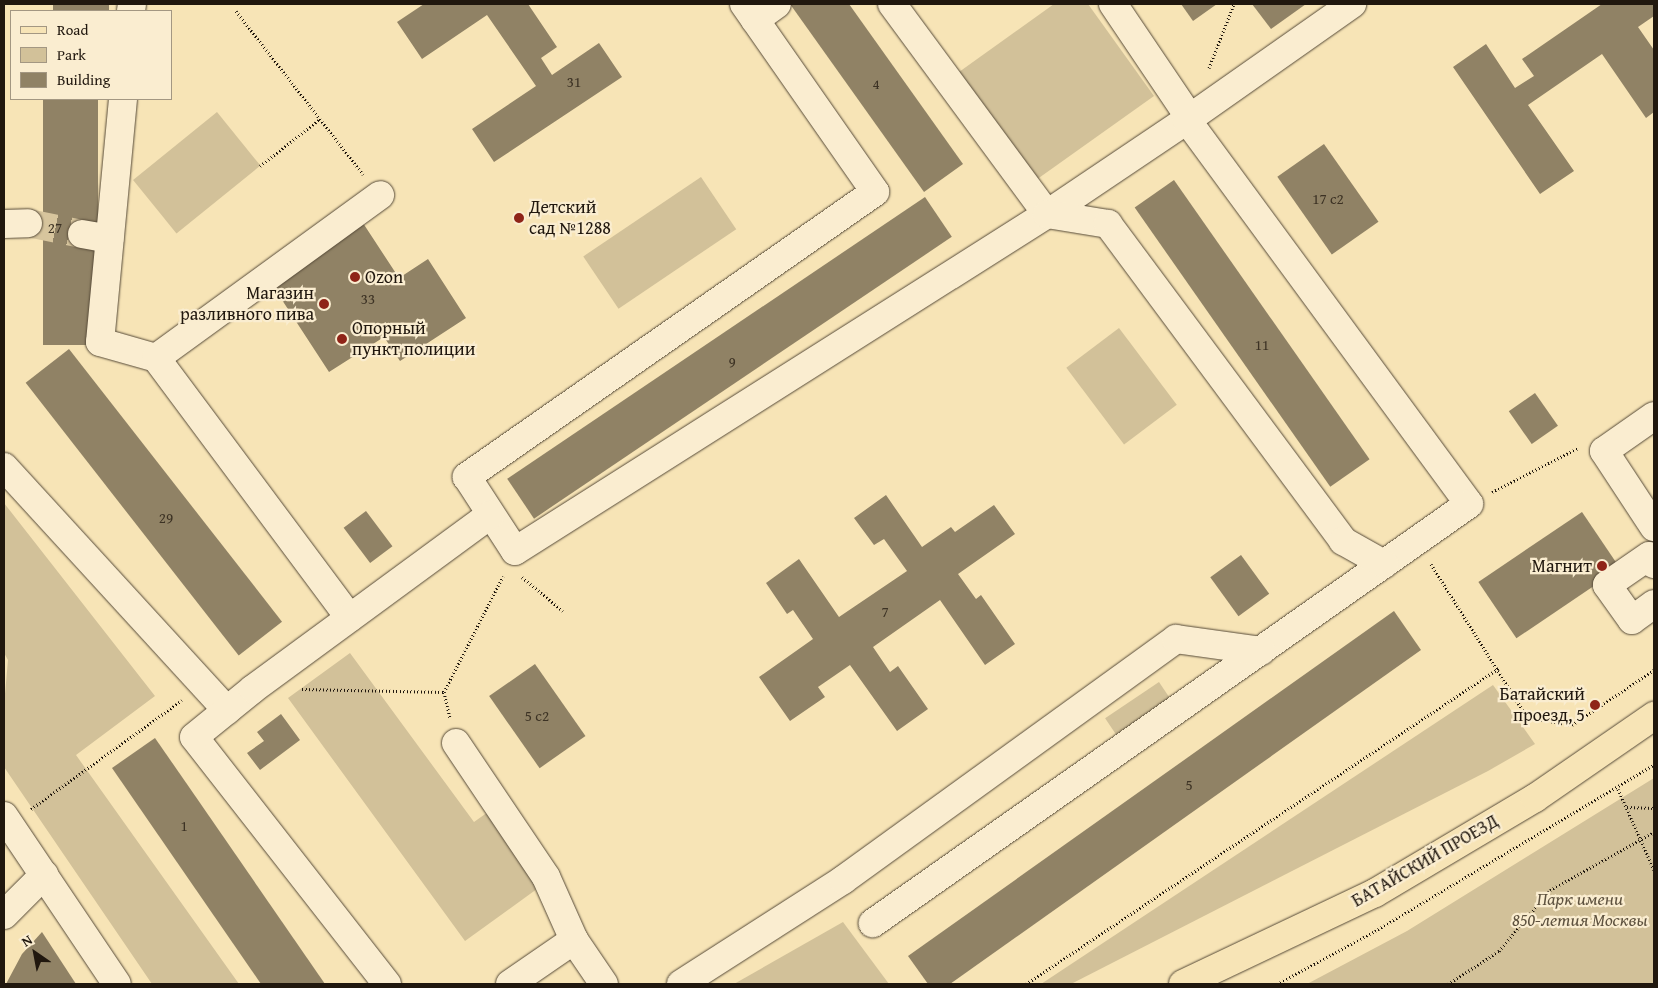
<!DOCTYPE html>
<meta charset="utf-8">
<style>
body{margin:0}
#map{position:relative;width:1658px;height:988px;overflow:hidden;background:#f7e4b6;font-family:"Gentium Book Plus",serif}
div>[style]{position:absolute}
.green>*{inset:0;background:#d2c199;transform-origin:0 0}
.building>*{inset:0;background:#908265;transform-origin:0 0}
.minor-tunnel>*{height:28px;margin-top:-14px;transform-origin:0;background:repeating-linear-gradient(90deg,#d7c59d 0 28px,transparent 0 42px)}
.path>*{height:3px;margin-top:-1.5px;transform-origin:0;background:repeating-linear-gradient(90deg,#20170e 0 1px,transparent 0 3.5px)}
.roads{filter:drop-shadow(0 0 1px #564a38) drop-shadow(0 0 1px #564a38)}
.minor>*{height:28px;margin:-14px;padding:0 14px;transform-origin:14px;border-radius:14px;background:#faedd0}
.major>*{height:28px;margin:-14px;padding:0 14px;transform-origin:14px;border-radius:14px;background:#f7e4b6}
.dots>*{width:14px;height:14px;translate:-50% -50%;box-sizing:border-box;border:2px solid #faedd0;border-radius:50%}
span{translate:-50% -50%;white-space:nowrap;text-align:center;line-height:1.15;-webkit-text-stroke:4.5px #faedd0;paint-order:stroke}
.number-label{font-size:15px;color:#3c3224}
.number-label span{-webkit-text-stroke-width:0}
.poi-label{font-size:18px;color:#20170e}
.left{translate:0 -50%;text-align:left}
.right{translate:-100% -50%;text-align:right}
.street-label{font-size:18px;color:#20170e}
.park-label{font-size:18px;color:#5e523f;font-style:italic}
.frame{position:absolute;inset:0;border:5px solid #20170e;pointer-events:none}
.legend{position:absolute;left:10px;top:10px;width:162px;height:90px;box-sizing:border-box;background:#faedd0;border:1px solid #a39782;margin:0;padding:6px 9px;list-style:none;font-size:15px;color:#20170e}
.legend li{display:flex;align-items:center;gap:10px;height:25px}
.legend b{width:25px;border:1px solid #a39782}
.north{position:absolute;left:10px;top:928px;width:50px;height:50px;-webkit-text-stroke:4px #faedd0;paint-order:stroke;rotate:327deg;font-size:14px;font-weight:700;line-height:20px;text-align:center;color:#20170e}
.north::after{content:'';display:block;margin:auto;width:18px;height:22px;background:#20170e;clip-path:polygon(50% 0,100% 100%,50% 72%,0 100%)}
</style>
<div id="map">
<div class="green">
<div style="clip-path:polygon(1054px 4px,1088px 4px,1154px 96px,1036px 180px,959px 72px)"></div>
<div style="left:217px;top:112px;width:69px;height:108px;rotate:51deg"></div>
<div style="left:701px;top:177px;width:63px;height:142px;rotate:56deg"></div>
<div style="left:1119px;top:328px;width:96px;height:66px;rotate:53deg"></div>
<div style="clip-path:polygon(4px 503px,155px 696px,76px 755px,239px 984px,152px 984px,4px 767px,4px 705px,8px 660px,4px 653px)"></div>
<div style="clip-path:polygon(350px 653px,474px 822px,488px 812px,541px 886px,465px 941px,288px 698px)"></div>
<div style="left:1159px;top:682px;width:27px;height:65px;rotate:56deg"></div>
<div style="clip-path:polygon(1493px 685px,1535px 744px,1488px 771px,1071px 984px,1041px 984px)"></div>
<div style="clip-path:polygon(1654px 778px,1654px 984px,1307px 984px,1407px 931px)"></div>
<div style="clip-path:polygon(843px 922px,889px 984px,734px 984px)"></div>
</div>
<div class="building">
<div style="left:53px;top:4px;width:56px;height:7px"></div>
<div style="clip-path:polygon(424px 4px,528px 4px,557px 47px,541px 58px,552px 75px,599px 43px,622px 77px,494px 162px,472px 129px,536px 86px,487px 15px,422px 59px,397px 22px)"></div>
<div style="clip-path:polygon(790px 4px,849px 4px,963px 164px,924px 192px)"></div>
<div style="clip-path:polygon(1181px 4px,1217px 4px,1193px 21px)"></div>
<div style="clip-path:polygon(1252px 4px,1306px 4px,1271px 29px)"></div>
<div style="clip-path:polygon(1602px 4px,1654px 4px,1654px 16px,1638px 27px,1654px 50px,1654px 112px,1646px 118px,1602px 54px,1528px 105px,1574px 171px,1540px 194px,1453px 67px,1486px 44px,1515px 88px,1534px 76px,1522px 59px)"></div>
<div style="left:43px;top:99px;width:55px;height:246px"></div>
<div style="left:1324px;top:144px;width:95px;height:57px;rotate:55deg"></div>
<div style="left:1174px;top:180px;width:341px;height:48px;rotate:55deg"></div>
<div style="left:925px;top:197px;width:48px;height:504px;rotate:56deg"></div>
<div style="clip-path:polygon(361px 220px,399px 278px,428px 259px,466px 318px,400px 361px,384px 337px,329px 372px,269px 280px)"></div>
<div style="left:69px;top:349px;width:346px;height:55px;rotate:52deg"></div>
<div style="left:1535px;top:393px;width:40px;height:32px;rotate:55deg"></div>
<div style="clip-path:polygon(886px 495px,922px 547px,951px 527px,955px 532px,994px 505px,1015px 534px,958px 574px,976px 599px,981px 595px,1015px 644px,985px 665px,940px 600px,873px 647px,890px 672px,898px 666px,928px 709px,897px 731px,850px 665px,818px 687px,825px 697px,790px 721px,759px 677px,813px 639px,793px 610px,787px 614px,766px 583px,799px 559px,839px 617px,907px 571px,884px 539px,874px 545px,854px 518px)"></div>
<div style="left:366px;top:511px;width:44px;height:28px;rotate:53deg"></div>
<div style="left:1582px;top:512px;width:68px;height:125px;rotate:56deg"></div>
<div style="left:1241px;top:555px;width:48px;height:38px;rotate:54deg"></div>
<div style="clip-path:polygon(1394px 611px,1421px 650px,950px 984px,928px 984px,908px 956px)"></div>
<div style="left:535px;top:664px;width:88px;height:56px;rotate:55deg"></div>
<div style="clip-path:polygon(281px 714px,300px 740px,260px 770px,247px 753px,264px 741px,257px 732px)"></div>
<div style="clip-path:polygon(155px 738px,189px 787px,325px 984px,261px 984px,112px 768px)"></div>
<div style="clip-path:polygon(42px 932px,76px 984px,6px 984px,22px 954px)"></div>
</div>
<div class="minor-tunnel">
<div style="left:28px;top:223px;width:55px;rotate:11.5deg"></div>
</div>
<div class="path">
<div style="left:236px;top:11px;width:207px;rotate:52.1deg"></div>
<div style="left:1209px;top:68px;width:69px;rotate:-68.7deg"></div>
<div style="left:260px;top:166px;width:76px;rotate:-38.1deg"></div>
<div style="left:1492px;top:492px;width:97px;rotate:-27.1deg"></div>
<div style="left:1431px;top:564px;width:181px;rotate:57.9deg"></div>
<div style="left:1527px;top:717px;width:46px;rotate:10.1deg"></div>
<div style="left:1572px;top:725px;width:99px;rotate:-33.9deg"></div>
<div style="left:522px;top:577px;width:53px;rotate:39.7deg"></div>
<div style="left:302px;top:689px;width:142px;rotate:1.2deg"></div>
<div style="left:444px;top:692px;width:27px;rotate:77deg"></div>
<div style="left:444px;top:692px;width:130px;rotate:-63deg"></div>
<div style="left:1618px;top:789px;width:89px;rotate:66deg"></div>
<div style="left:1627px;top:807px;width:27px;rotate:2deg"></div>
<div style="left:31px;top:809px;width:186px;rotate:-35.8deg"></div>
<div style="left:1026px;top:984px;width:569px;rotate:-33.75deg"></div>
<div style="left:1277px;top:984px;width:111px;rotate:-28.4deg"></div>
<div style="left:1375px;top:931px;width:325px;rotate:-30.8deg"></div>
<div style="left:1448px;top:984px;width:61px;rotate:-32.9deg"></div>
<div style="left:1499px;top:951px;width:80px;rotate:-50.1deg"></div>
<div style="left:1550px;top:890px;width:119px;rotate:-29.1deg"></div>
</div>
<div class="roads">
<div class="minor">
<div style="left:744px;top:4px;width:229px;rotate:55.1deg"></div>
<div style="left:875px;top:192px;width:498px;rotate:145.1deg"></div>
<div style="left:467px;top:477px;width:88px;rotate:57deg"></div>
<div style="left:515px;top:551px;width:630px;rotate:-32.35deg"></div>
<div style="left:1047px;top:214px;width:169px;rotate:-33.9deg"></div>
<div style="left:1187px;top:120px;width:476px;rotate:53.7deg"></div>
<div style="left:1469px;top:504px;width:729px;rotate:144.89deg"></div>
<div style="left:892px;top:4px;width:261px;rotate:53.6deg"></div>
<div style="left:1047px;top:214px;width:62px;rotate:9.3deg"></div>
<div style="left:1108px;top:224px;width:395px;rotate:53.4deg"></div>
<div style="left:1343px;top:541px;width:47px;rotate:29.3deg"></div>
<div style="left:1113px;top:4px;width:138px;rotate:56deg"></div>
<div style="left:131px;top:11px;width:7px;rotate:-82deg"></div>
<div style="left:755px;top:20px;width:27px;rotate:-36deg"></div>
<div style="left:123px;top:99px;width:244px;rotate:95.4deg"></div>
<div style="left:100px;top:342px;width:58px;rotate:15.9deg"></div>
<div style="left:156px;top:358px;width:324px;rotate:53.3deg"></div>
<div style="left:1187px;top:120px;width:202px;rotate:-35.1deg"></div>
<div style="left:4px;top:224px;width:24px;rotate:-2deg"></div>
<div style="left:82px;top:234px;width:28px;rotate:10deg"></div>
<div style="left:156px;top:358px;width:277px;rotate:-36deg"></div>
<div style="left:1654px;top:416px;width:61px;rotate:145deg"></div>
<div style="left:1604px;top:451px;width:91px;rotate:56.7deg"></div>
<div style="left:4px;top:467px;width:330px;rotate:47.5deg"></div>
<div style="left:1654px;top:564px;width:9px;rotate:-122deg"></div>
<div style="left:1649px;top:556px;width:51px;rotate:145.4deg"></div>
<div style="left:1607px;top:585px;width:43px;rotate:54.5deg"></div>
<div style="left:1632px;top:620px;width:27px;rotate:-36deg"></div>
<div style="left:456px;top:743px;width:161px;rotate:56.1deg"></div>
<div style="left:546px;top:877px;width:69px;rotate:66deg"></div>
<div style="left:4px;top:816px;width:202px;rotate:56.1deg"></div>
<div style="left:4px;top:915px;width:57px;rotate:-45deg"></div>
<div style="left:387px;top:984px;width:313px;rotate:-128deg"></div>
<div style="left:194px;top:737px;width:76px;rotate:-39.1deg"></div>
<div style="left:253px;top:689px;width:294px;rotate:-36.3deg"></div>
<div style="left:510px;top:984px;width:78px;rotate:-34.5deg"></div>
<div style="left:574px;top:940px;width:53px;rotate:55.7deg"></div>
<div style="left:681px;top:984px;width:193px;rotate:-32.7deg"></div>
<div style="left:843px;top:880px;width:411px;rotate:-35.9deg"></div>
<div style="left:1176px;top:639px;width:86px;rotate:8deg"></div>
</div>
<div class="major">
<div style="left:1183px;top:984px;width:212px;rotate:-25.4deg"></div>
<div style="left:1375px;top:893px;width:186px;rotate:-30.7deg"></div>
<div style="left:1535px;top:798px;width:145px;rotate:-34.6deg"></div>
</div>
</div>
<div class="dots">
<div style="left:519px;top:218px;background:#8f2418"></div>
<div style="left:355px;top:277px;background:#8f2418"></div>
<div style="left:324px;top:304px;background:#8f2418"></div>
<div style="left:342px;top:339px;background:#8f2418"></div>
<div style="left:1602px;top:566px;background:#8f2418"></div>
<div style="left:1595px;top:705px;background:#8f2418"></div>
</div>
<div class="number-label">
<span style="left:574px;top:82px">31</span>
<span style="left:876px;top:84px">4</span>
<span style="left:1328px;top:199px">17 с2</span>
<span style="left:55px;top:228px">27</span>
<span style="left:368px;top:299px">33</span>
<span style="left:1262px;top:345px">11</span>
<span style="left:732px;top:362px">9</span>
<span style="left:166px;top:518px">29</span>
<span style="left:885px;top:612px">7</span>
<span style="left:537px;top:716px">5 с2</span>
<span style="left:1189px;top:785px">5</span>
<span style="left:184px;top:826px">1</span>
</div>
<div class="poi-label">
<span class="left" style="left:529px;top:218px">Детский<br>сад №1288</span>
<span class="left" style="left:365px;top:277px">Ozon</span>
<span class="right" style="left:314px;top:304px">Магазин<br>разливного пива</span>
<span class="left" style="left:352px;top:339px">Опорный<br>пункт полиции</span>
<span class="right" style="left:1592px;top:566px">Магнит</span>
<span class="right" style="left:1585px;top:705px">Батайский<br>проезд, 5</span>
</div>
<div class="street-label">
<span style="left:1425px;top:861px;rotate:-30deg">БАТАЙСКИЙ ПРОЕЗД</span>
</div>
<div class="park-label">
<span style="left:1580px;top:910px">Парк имени<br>850-летия Москвы</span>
</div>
<div class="frame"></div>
<ul class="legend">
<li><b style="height:6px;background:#f7e4b6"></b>Road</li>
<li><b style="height:14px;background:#d2c199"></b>Park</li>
<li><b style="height:14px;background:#908265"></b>Building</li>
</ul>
<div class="north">N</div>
</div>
